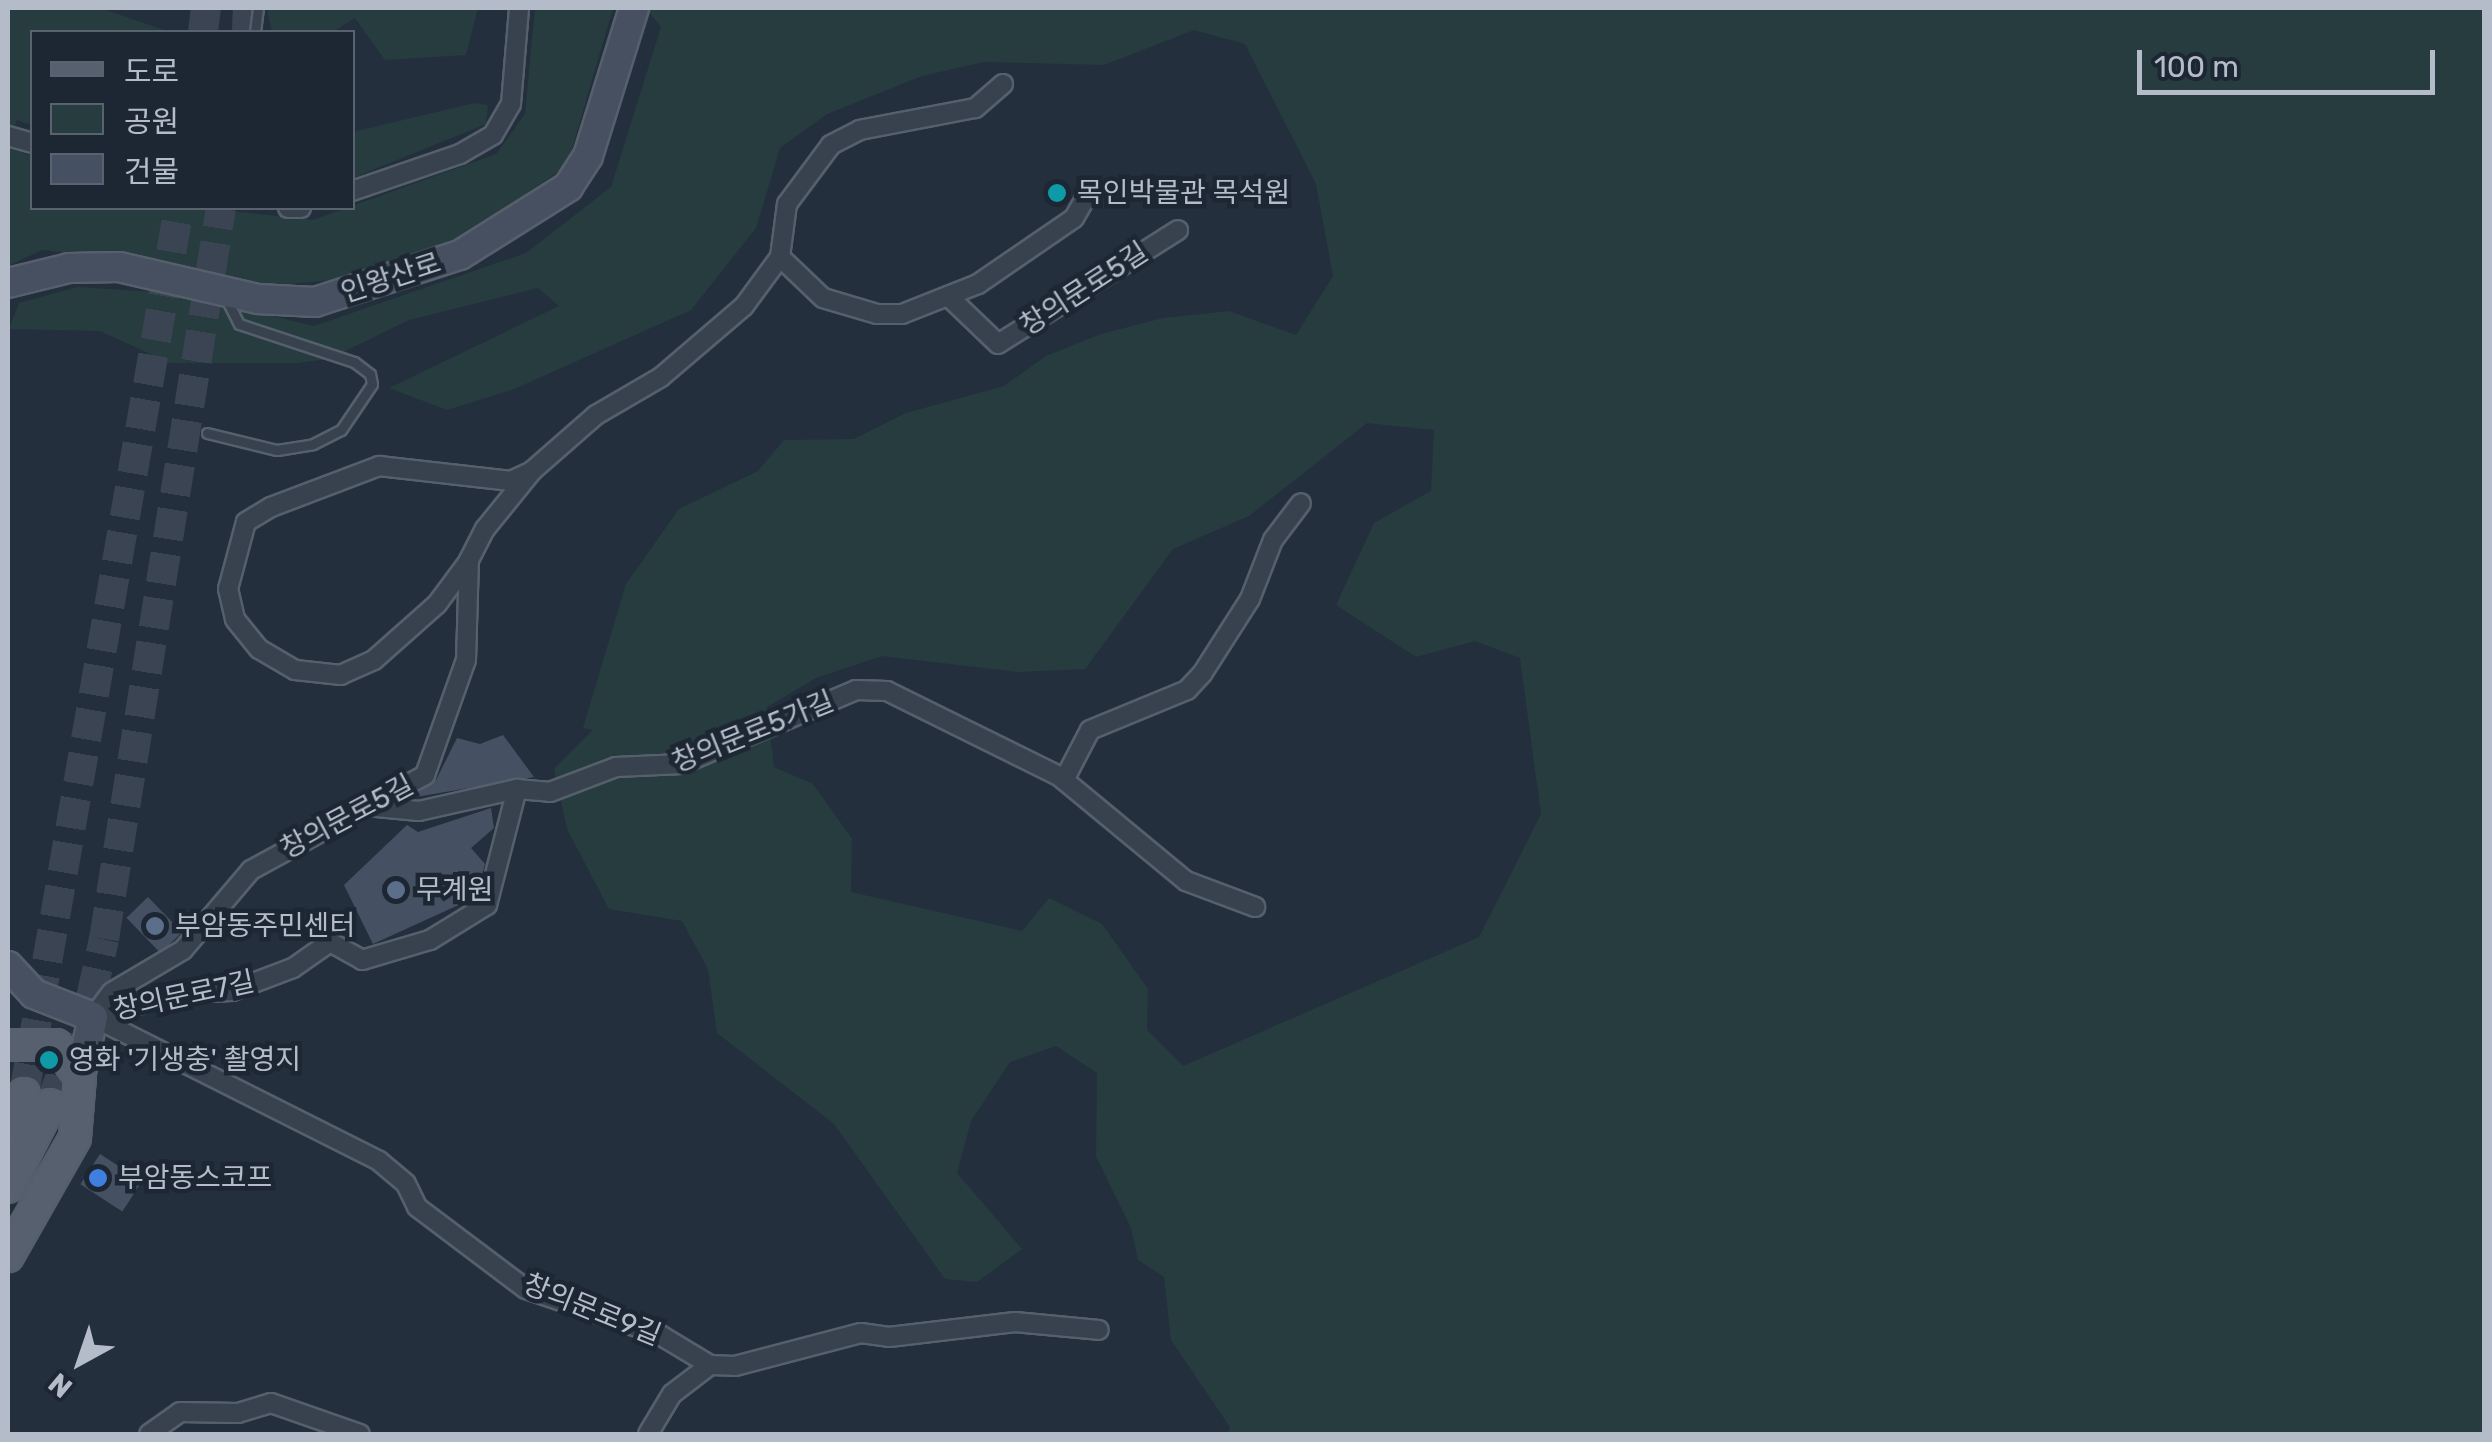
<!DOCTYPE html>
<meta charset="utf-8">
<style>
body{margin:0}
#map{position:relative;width:2492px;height:1442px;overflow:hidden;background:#242f3e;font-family:Rubik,"Noto Sans KR",sans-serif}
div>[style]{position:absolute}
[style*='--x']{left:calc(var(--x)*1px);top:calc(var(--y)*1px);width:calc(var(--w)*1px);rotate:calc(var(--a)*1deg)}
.green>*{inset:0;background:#263c3f}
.building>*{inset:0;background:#455162;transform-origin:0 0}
.primary-tunnel>*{height:30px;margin-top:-15px;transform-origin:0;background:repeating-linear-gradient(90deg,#3a4453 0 30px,transparent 0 45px)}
.roads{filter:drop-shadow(2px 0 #565f6c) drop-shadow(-2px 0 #565f6c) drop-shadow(0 2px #565f6c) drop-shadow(0 -2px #565f6c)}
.lane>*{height:9px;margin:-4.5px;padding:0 4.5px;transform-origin:4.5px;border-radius:4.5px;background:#38414e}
.street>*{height:18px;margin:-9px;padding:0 9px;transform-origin:9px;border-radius:9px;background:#38414e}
.secondary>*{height:28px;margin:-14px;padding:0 14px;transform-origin:14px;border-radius:14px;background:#465061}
.primary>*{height:30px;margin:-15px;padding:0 15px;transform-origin:15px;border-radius:15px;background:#56606e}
.dots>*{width:28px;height:28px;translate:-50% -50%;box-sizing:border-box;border:5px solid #1d2633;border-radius:50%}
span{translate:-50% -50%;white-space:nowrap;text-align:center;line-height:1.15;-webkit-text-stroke:9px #1d2633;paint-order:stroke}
.poi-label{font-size:28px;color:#b4bcc9}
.left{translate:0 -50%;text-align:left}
.street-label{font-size:28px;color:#b4bcc9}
.frame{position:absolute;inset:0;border:10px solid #b4bcc9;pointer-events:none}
.legend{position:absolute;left:30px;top:30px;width:325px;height:180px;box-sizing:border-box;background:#1d2633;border:2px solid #59626f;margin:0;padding:12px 18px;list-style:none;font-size:30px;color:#b4bcc9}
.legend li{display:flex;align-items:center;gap:20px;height:50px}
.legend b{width:50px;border:2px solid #59626f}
.north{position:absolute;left:30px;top:1312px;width:100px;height:100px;-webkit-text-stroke:8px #1d2633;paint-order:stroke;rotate:220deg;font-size:28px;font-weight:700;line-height:40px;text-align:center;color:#b4bcc9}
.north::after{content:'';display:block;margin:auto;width:35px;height:45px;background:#b4bcc9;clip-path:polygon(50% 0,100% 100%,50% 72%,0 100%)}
.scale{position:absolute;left:2137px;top:50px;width:298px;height:45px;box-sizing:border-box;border:5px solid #b4bcc9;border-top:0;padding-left:12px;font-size:30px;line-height:35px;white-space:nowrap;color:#b4bcc9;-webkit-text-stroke:8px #1d2633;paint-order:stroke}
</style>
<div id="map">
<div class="green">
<div style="clip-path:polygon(8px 8px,100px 8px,170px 32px,32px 32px,32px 125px,17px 120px,8px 141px)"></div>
<div style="clip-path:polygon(267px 8px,478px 8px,466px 55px,385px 60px,355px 18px,333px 32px,272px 32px)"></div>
<div style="clip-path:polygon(535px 8px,613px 8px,567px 166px,453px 243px,354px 278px,267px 286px,152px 261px,42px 250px,8px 266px,8px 148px,32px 156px,32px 208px,204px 208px,313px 220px,496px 154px,525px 114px)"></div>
<div style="clip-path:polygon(evenodd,646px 8px,2484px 8px,2484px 1434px,1227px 1434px,1230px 1427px,1171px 1340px,1164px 1277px,1138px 1260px,1131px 1228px,1096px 1156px,1097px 1073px,1056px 1046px,1010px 1062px,971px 1121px,957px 1173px,1022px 1249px,977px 1282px,945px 1279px,834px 1124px,717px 1033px,708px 969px,682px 921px,609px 909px,567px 829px,554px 769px,593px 730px,583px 728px,626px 584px,679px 509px,758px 471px,784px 440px,854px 439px,906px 413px,1004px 386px,1046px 356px,1101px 334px,1163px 318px,1229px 311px,1296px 335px,1333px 276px,1316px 184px,1245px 44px,1194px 30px,1104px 65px,984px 62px,922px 76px,827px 114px,780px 148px,756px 228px,691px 310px,512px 390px,447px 410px,389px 388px,559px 306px,538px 288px,409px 320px,329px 359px,297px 363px,170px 363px,100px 331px,9px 329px,19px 303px,77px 287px,174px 293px,314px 326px,526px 253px,611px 187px,661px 27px,646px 8px,1367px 423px,1434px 430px,1431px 491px,1374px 523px,1336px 605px,1416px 657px,1475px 641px,1520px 658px,1541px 814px,1479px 937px,1183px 1066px,1147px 1030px,1148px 989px,1102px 924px,1049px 898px,1022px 931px,851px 892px,852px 839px,813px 784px,774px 767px,767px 707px,816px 678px,882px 656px,1018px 672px,1085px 669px,1173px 549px,1249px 516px,1367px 423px)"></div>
<div style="clip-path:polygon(474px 103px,488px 105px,486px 124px,353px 178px,353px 132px)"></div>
</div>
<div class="building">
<div style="clip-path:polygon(503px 735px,534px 777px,410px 798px,436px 780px,457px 738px,480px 744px)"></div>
<div style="clip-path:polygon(491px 808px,494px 828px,471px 848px,485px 864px,476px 897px,373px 944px,344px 885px,407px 825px,418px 832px)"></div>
<div style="left:148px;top:897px;width:49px;height:30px;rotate:46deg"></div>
<div style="left:100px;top:1154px;width:50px;height:36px;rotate:33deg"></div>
</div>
<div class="primary-tunnel">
<div style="--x:203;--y:32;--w:24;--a:-83"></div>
<div style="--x:247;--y:32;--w:24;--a:-88"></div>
<div style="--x:24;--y:1094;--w:899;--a:-80.08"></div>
<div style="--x:50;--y:1105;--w:115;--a:-69"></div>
<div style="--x:91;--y:998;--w:60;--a:-77.6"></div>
<div style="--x:104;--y:939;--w:740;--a:-80.91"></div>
</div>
<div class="roads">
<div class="lane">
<div style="--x:255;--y:32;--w:24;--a:-83"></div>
<div style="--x:207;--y:433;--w:72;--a:13.7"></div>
<div style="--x:277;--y:450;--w:36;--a:-9"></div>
<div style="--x:313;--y:444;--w:31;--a:-27"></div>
<div style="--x:341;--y:430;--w:55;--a:-56"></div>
<div style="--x:372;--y:384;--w:10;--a:-101"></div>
<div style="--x:370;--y:374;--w:20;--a:-143"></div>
<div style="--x:354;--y:362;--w:121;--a:-161.7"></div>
<div style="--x:239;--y:324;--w:30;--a:-117"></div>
</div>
<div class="street">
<div style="--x:1003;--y:84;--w:37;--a:139"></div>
<div style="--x:975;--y:108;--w:117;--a:169.2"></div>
<div style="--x:860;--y:130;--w:33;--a:153"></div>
<div style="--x:831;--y:145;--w:74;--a:126.7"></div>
<div style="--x:787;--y:204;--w:53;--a:97.5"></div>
<div style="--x:780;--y:257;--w:59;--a:43.6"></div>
<div style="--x:823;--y:298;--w:56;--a:16.5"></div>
<div style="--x:877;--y:314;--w:25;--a:0"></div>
<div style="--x:902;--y:314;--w:82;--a:-21.5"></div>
<div style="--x:978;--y:284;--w:116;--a:-34.5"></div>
<div style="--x:1074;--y:218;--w:32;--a:-60"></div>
<div style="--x:8;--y:136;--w:25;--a:16"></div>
<div style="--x:352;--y:191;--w:114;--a:-18.9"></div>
<div style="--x:460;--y:154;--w:38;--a:-30"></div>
<div style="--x:493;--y:135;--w:36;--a:-60"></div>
<div style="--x:511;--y:104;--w:96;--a:-85.2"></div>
<div style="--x:288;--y:208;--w:13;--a:0"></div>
<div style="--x:948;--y:296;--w:69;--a:43.8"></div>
<div style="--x:998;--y:344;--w:213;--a:-32.3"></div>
<div style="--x:469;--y:561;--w:54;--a:126.7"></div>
<div style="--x:437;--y:604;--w:84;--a:138.4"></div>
<div style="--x:374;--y:660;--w:36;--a:156"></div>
<div style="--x:341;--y:675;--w:46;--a:-173.8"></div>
<div style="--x:295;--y:670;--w:42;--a:-149.7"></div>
<div style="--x:259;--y:649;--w:38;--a:-129"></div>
<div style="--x:235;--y:619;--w:31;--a:-103"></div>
<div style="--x:228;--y:589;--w:69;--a:-75"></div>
<div style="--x:246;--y:522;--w:29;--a:-31"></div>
<div style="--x:271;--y:507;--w:116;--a:-20.8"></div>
<div style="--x:379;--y:466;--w:133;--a:6.5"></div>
<div style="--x:511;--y:481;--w:21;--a:-25"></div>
<div style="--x:1064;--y:780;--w:56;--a:-62.5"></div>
<div style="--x:1090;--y:730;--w:105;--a:-22.4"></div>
<div style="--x:1187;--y:690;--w:22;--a:-47"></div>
<div style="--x:1202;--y:674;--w:89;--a:-57.4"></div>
<div style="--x:1250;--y:599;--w:63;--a:-68.7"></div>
<div style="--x:1273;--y:540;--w:46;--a:-52.9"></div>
<div style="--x:366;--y:806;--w:53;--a:5.4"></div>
<div style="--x:419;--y:811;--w:100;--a:-12.7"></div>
<div style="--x:517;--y:789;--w:33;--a:5"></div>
<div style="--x:550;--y:792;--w:71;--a:-20.7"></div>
<div style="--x:616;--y:767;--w:66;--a:-2.6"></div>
<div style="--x:682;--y:764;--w:189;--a:-23"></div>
<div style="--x:856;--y:690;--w:31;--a:2"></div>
<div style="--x:887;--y:691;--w:192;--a:26.3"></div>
<div style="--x:1059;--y:776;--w:165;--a:39.6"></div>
<div style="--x:1186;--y:881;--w:74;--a:20.6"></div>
<div style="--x:93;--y:1017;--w:320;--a:26.7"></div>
<div style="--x:379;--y:1161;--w:35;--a:40"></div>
<div style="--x:406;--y:1184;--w:25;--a:64"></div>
<div style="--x:417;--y:1207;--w:136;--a:37"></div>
<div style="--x:526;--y:1289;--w:142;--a:18.9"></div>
<div style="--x:660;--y:1335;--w:58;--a:31"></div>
<div style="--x:710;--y:1365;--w:25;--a:2"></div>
<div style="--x:735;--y:1366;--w:130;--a:-14.7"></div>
<div style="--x:861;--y:1333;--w:28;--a:8"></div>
<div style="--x:889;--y:1337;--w:127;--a:-6.8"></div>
<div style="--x:1015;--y:1322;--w:84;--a:5.4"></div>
<div style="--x:93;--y:1017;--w:31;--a:-53"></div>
<div style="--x:112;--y:992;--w:82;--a:-30.6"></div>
<div style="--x:183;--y:950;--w:105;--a:-49.6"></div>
<div style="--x:251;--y:870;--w:198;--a:-28.6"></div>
<div style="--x:425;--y:775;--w:122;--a:-70.4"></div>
<div style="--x:466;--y:660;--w:100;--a:-88.3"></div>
<div style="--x:469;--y:560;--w:35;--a:-63"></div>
<div style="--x:485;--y:529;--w:75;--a:-51"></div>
<div style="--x:532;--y:471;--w:85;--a:-41.2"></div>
<div style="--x:596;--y:415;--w:75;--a:-30.3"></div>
<div style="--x:661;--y:377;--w:109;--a:-40.5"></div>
<div style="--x:744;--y:306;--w:61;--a:-53.7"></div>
<div style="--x:94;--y:1017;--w:89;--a:-15.6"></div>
<div style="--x:180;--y:993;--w:52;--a:-2.2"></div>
<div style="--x:232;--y:991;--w:65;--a:-20.7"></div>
<div style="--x:293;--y:968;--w:45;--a:-35.1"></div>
<div style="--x:330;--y:942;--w:37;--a:29"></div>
<div style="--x:362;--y:960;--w:71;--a:-16.4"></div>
<div style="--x:430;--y:940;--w:67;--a:-31.6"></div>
<div style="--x:487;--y:905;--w:120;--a:-75.5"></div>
<div style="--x:149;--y:1434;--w:38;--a:-35"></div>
<div style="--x:180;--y:1412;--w:58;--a:1"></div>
<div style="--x:238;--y:1413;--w:34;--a:-17"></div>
<div style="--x:271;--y:1403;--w:94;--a:19.2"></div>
<div style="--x:648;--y:1434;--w:47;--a:-59"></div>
<div style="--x:672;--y:1394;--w:48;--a:-37.3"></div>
</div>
<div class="secondary">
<div style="--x:8;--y:283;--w:63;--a:-13.8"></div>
<div style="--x:69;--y:268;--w:50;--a:-1.1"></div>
<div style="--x:119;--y:267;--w:143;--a:13"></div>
<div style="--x:258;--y:299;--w:57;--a:3"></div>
<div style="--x:315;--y:302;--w:152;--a:-18"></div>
<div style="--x:460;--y:255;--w:128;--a:-32.2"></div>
<div style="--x:568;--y:187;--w:37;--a:-57"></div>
<div style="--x:588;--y:156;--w:155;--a:-72.7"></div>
<div style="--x:8;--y:966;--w:38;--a:47"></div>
<div style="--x:34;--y:994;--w:63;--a:21.3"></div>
<div style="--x:93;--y:1017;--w:61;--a:102.2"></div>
</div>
<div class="primary">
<div style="--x:8;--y:1045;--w:48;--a:0"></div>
<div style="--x:56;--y:1045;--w:40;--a:53"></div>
<div style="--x:80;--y:1077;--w:61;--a:94.7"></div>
<div style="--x:75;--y:1138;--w:136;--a:119.6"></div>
<div style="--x:8;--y:1135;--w:44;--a:-68.7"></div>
<div style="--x:8;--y:1187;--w:92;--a:-62.9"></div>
</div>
</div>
<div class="dots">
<div style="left:1057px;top:193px;background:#0f9aa8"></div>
<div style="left:396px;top:890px;background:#5c6f8a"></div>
<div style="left:155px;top:926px;background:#5c6f8a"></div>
<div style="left:49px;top:1060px;background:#0f9aa8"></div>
<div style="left:98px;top:1178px;background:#3f7fe0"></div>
</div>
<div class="poi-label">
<span class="left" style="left:1077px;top:193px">목인박물관 목석원</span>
<span class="left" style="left:416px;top:890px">무계원</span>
<span class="left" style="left:175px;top:926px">부암동주민센터</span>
<span class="left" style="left:69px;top:1060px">영화 '기생충' 촬영지</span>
<span class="left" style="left:118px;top:1178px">부암동스코프</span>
</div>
<div class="street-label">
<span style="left:391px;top:278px;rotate:-18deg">인왕산로</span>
<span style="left:1084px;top:289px;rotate:-33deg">창의문로5길</span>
<span style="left:753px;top:732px;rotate:-22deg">창의문로5가길</span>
<span style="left:347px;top:817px;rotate:-28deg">창의문로5길</span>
<span style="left:184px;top:996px;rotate:-12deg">창의문로7길</span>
<span style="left:592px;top:1310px;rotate:22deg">창의문로9길</span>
</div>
<div class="frame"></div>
<ul class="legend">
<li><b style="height:12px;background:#56606e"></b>도로</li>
<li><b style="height:28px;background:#263c3f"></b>공원</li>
<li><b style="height:28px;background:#455162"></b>건물</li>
</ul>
<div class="north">N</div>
<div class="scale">100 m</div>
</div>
